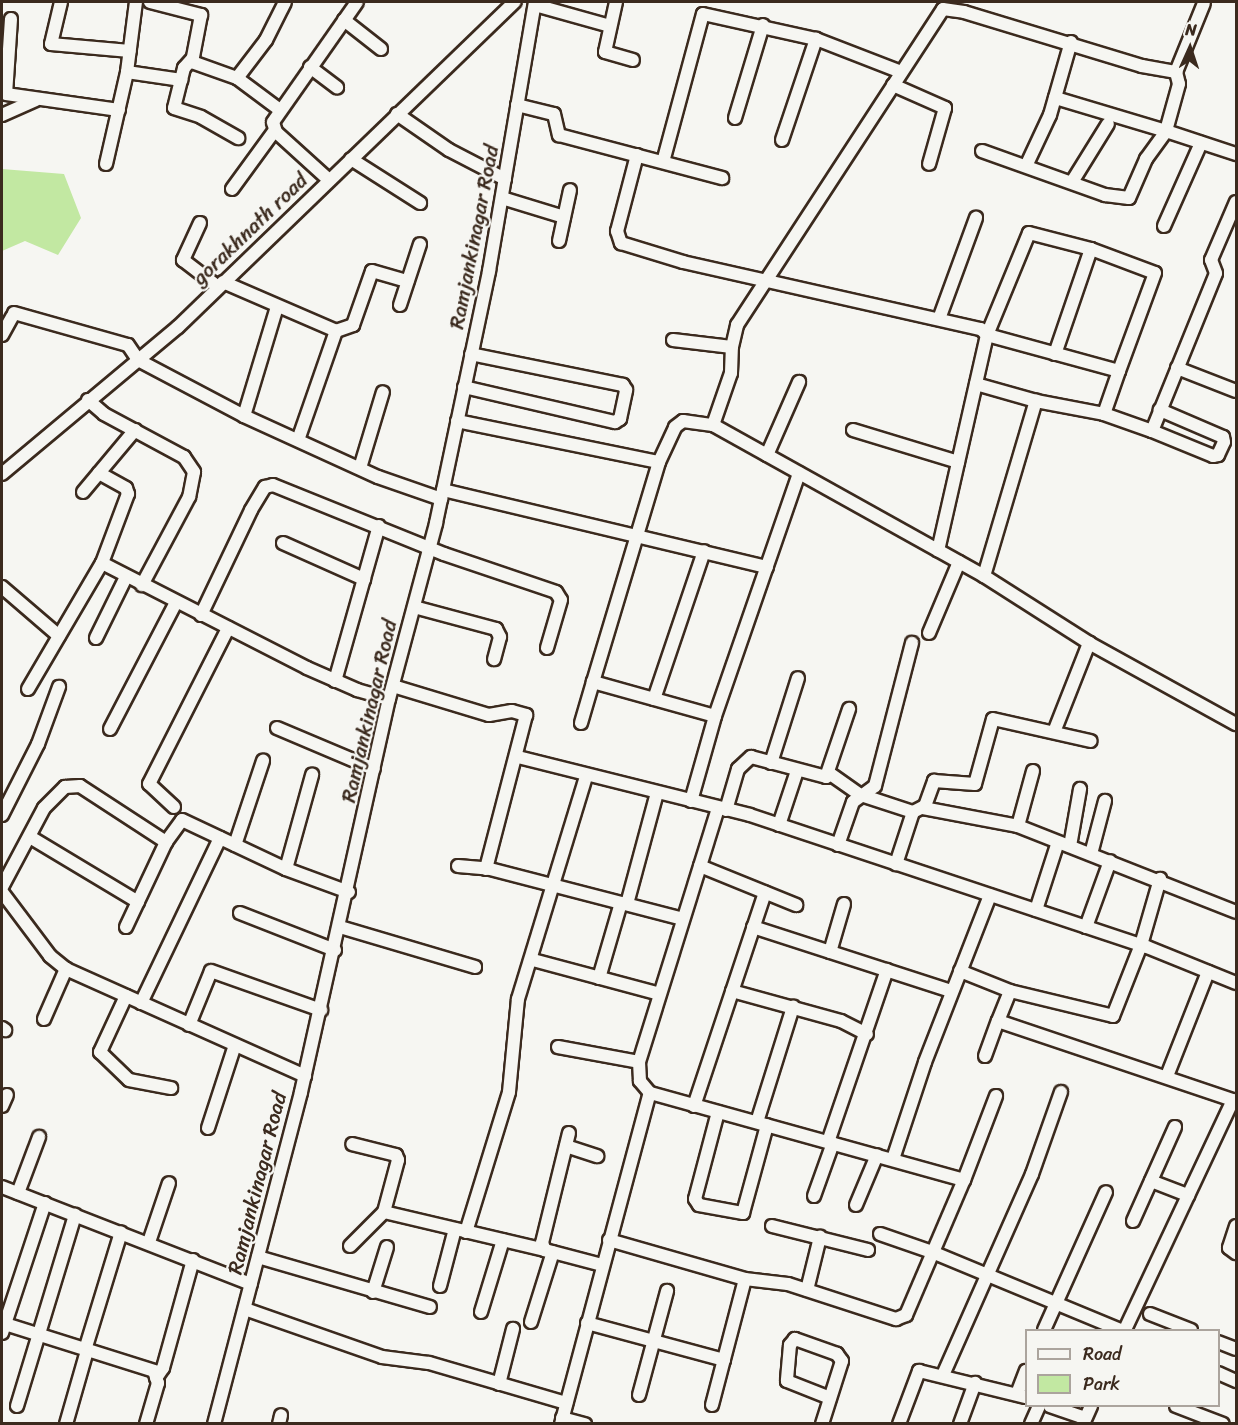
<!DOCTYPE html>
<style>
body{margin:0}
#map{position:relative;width:1238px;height:1425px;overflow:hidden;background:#f6f6f2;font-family:Sriracha,sans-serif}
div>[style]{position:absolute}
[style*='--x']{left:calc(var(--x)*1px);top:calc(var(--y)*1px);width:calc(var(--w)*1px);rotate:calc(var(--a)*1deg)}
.green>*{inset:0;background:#c2e8a2}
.roads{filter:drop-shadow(2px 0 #3b2a1e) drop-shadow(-2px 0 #3b2a1e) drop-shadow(0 2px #3b2a1e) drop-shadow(0 -2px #3b2a1e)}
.minor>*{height:12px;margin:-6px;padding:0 6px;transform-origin:6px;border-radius:6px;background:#f6f6f2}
span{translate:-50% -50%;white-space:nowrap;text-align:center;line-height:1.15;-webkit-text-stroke:4.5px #f6f6f2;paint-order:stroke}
.street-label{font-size:21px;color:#3b2a1e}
.frame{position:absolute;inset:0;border:3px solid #3b2a1e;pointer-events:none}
.legend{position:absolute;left:1025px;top:1329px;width:195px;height:78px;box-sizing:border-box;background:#f6f6f2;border:2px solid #aba49d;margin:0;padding:8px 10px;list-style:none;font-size:18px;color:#3b2a1e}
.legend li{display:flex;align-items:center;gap:12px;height:30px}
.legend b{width:30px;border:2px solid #aba49d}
.north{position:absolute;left:1160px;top:18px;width:60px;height:60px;-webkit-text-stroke:4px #f6f6f2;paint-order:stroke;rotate:3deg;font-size:16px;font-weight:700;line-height:24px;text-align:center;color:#3b2a1e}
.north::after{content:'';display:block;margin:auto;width:21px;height:27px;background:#3b2a1e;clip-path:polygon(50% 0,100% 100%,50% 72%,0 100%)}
</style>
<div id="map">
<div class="green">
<div style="clip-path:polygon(2px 169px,64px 174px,81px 218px,58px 255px,25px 241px,2px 251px)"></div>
</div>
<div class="roads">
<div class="minor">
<div style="--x:61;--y:2;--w:43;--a:103.4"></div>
<div style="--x:51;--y:44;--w:79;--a:5.1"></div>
<div style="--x:150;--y:2;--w:53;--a:14.3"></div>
<div style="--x:201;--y:15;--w:48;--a:100.8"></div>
<div style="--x:192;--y:62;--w:48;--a:19.6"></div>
<div style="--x:237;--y:78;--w:54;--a:36.7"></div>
<div style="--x:616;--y:2;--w:51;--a:102.4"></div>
<div style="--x:605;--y:52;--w:29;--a:16"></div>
<div style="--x:535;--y:5;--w:78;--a:15.6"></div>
<div style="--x:11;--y:19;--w:75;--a:93.8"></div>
<div style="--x:6;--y:94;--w:114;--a:8.1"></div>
<div style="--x:344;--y:20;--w:47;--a:38.1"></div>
<div style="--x:192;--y:59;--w:12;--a:132"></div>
<div style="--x:184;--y:68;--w:41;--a:104"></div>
<div style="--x:174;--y:108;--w:28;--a:18"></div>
<div style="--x:201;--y:117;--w:43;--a:29.6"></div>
<div style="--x:310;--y:67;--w:34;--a:37"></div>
<div style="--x:127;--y:72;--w:55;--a:8.4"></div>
<div style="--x:1176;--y:72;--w:12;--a:76"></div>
<div style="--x:1179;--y:84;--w:49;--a:105.5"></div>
<div style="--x:1166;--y:131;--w:74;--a:18.2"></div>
<div style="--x:237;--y:78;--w:48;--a:-52.7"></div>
<div style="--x:266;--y:40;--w:42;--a:-63.4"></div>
<div style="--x:893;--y:85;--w:57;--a:23.9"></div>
<div style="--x:945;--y:108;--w:58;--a:105.9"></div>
<div style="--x:517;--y:105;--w:38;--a:14"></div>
<div style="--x:554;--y:114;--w:22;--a:77"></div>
<div style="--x:559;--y:135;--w:169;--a:14.8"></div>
<div style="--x:397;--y:114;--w:63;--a:34.7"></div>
<div style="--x:449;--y:150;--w:63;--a:27.4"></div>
<div style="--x:2;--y:115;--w:37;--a:-24"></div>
<div style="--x:735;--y:118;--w:97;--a:-73.2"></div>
<div style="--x:782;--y:140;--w:107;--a:-71.4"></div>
<div style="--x:982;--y:151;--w:131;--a:19.7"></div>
<div style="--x:1105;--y:195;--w:24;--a:7"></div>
<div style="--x:1129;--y:198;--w:43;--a:-66.4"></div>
<div style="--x:1146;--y:159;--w:34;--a:-54"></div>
<div style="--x:1166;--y:131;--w:116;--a:-163.4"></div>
<div style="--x:637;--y:155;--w:79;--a:104.7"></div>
<div style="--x:617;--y:231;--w:13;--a:72"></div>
<div style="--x:621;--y:243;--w:65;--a:17"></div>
<div style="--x:683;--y:262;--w:305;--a:12.7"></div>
<div style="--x:981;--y:329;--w:8;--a:45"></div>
<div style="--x:987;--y:335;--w:221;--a:102.8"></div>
<div style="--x:351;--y:159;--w:82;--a:32.5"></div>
<div style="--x:663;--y:162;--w:153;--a:-74.9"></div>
<div style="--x:703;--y:14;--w:116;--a:12.5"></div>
<div style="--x:816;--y:39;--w:91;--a:21.2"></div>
<div style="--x:106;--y:164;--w:94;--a:-77.1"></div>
<div style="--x:127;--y:72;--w:71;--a:-82.7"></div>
<div style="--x:1027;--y:164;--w:54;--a:-64.9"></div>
<div style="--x:1050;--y:115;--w:76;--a:-74"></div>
<div style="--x:329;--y:180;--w:72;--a:-137.8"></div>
<div style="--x:276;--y:132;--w:10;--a:-107"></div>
<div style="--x:273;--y:122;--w:146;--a:-55"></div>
<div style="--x:1072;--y:182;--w:68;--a:-58.2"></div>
<div style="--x:232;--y:189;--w:73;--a:-53.9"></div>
<div style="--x:502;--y:198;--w:65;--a:17"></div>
<div style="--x:200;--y:223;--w:41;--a:114.7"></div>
<div style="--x:183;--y:260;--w:44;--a:37.6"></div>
<div style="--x:1164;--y:226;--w:91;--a:-66"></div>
<div style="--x:1029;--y:233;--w:64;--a:14.5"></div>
<div style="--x:1091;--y:249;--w:68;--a:20.6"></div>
<div style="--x:1155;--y:273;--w:104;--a:110.2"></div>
<div style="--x:1119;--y:371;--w:137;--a:-164.7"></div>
<div style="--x:987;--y:335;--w:110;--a:-67.6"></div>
<div style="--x:559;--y:241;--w:52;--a:-77.8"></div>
<div style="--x:223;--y:282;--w:123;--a:23.4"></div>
<div style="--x:336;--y:331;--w:115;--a:109.2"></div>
<div style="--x:400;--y:305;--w:64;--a:-71.8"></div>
<div style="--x:14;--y:313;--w:118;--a:15.7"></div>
<div style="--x:128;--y:345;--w:18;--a:56"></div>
<div style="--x:138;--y:360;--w:120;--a:27.8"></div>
<div style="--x:244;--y:416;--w:147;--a:24.5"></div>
<div style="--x:378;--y:477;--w:67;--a:19.2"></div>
<div style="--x:939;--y:319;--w:108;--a:-69.9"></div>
<div style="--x:336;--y:331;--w:18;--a:-19"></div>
<div style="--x:353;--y:325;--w:57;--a:-70.6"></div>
<div style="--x:372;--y:271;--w:37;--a:16"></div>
<div style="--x:2;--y:335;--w:21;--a:-61"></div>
<div style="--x:673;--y:340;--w:59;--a:6.8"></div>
<div style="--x:732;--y:347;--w:23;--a:-77"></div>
<div style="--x:737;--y:325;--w:377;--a:-56.9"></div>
<div style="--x:943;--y:9;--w:21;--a:8"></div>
<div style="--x:964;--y:12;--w:186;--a:16.9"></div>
<div style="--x:1142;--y:66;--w:35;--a:10"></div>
<div style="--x:1176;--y:72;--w:74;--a:-67.9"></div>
<div style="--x:1055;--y:354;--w:111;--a:-71.1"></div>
<div style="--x:1177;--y:368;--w:63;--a:21.3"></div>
<div style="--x:976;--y:384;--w:62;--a:15.8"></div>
<div style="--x:464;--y:387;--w:155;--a:13.1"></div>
<div style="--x:615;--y:422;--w:6;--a:-31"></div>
<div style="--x:620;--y:419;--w:30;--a:-78"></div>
<div style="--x:626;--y:390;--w:6;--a:-121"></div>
<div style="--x:623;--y:385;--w:155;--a:-168.5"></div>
<div style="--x:88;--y:400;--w:21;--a:41"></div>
<div style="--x:104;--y:414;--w:91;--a:28.3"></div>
<div style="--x:184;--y:457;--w:18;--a:56"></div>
<div style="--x:194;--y:472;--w:25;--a:101"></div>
<div style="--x:189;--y:497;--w:100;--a:118.1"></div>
<div style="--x:1104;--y:414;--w:46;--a:-70.8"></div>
<div style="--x:244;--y:416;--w:114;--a:-73.2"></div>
<div style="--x:457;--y:421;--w:206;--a:11.5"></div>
<div style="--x:713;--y:425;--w:55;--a:-70.9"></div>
<div style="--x:731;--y:373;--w:26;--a:-88"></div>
<div style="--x:853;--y:430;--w:110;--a:16.9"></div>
<div style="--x:1152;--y:431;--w:66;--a:22.3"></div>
<div style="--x:1213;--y:456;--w:5;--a:-11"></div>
<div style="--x:1218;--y:455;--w:14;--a:-65"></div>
<div style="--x:1224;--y:442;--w:5;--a:-101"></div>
<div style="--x:1223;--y:437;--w:69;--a:-156.8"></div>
<div style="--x:767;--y:455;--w:80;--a:-66.3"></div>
<div style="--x:360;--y:468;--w:79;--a:-73.2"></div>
<div style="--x:2;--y:474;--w:229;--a:-39.9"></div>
<div style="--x:178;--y:327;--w:468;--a:-44"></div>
<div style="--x:443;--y:490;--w:333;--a:13.4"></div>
<div style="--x:83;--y:492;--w:81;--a:-50"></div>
<div style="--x:283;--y:543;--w:89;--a:24"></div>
<div style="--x:102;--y:563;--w:230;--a:27.1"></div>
<div style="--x:307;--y:668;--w:55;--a:23.7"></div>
<div style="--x:357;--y:690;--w:33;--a:16"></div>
<div style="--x:984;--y:576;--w:183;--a:-73.5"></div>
<div style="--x:1036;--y:401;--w:69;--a:10.8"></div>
<div style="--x:1104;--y:414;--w:51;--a:19.5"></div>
<div style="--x:1152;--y:431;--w:170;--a:-67.9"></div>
<div style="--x:1216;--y:273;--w:14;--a:-111"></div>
<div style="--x:1211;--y:260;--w:63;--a:-66.7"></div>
<div style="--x:2;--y:587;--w:75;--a:40.7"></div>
<div style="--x:414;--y:607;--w:85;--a:15"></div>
<div style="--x:496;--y:629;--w:9;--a:63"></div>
<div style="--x:500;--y:637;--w:23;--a:105"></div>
<div style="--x:201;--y:615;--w:116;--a:-64.5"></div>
<div style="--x:251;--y:510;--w:27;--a:-59"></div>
<div style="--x:265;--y:487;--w:8;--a:-14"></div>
<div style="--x:273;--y:485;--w:184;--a:22"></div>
<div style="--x:444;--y:554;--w:118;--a:18.7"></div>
<div style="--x:556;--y:592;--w:9;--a:58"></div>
<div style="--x:561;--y:600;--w:50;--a:106.3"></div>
<div style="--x:929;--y:633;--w:77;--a:-67.1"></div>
<div style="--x:96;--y:638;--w:68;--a:-63.8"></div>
<div style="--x:335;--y:681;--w:161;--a:-74.2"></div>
<div style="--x:393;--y:686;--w:100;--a:16.8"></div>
<div style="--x:489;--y:715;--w:23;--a:-10"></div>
<div style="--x:512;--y:711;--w:15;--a:16"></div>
<div style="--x:526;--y:715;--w:159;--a:104.6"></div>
<div style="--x:28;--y:689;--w:146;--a:-59.6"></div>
<div style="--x:102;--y:563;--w:74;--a:-69.4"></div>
<div style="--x:128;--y:494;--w:6;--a:-108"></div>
<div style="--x:126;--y:488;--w:31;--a:-151"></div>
<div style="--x:654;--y:699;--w:156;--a:-71.3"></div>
<div style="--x:715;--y:716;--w:127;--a:-164.4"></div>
<div style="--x:593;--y:682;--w:230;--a:-73.3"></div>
<div style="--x:659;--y:462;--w:38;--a:-65"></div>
<div style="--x:675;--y:427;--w:10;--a:-37"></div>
<div style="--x:683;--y:421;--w:30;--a:8"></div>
<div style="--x:713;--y:425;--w:310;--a:29.1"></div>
<div style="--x:984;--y:576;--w:125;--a:32.5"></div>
<div style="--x:1089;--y:643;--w:168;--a:28.9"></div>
<div style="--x:581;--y:723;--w:43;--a:-73.7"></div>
<div style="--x:277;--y:728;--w:105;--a:22.9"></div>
<div style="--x:110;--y:729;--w:143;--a:-62.5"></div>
<div style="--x:1054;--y:732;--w:96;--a:-68.5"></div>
<div style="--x:518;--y:757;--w:239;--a:14"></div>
<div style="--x:750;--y:815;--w:418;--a:18.4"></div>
<div style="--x:1147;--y:947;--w:96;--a:22"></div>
<div style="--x:771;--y:763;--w:89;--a:-72.4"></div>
<div style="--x:829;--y:773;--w:35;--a:35"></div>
<div style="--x:861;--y:795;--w:55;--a:18.1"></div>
<div style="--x:913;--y:812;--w:55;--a:108.1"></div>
<div style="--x:691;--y:801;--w:88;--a:-74.2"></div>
<div style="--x:715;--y:716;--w:257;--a:-70.9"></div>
<div style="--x:174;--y:807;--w:34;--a:-137"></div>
<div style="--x:149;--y:784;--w:175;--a:-63.1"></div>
<div style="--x:923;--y:808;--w:97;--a:10.7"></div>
<div style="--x:1018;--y:826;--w:234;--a:21.5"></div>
<div style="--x:726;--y:810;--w:43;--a:-73.7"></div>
<div style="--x:738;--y:769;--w:18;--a:-43"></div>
<div style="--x:751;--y:757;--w:78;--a:14.9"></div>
<div style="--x:826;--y:777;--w:72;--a:-71.3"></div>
<div style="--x:913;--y:812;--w:13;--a:-27"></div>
<div style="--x:925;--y:806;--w:27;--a:-70"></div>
<div style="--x:934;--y:781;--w:41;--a:4.2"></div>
<div style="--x:975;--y:784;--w:67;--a:-74.5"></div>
<div style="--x:993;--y:719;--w:100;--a:12.7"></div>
<div style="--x:2;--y:815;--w:80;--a:-63.1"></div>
<div style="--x:38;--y:744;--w:61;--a:-69.8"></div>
<div style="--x:779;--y:825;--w:57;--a:-71.6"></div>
<div style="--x:1018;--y:826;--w:57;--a:-74.7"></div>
<div style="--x:30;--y:837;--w:126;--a:31"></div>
<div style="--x:235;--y:845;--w:89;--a:-71.6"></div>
<div style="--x:838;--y:845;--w:46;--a:-70.8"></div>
<div style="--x:853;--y:802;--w:27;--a:-36"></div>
<div style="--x:875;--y:786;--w:148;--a:-75.5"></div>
<div style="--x:1070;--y:846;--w:58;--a:-80"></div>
<div style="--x:1091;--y:854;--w:55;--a:-75.2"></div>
<div style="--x:458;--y:866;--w:32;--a:5"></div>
<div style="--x:490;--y:869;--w:199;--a:14.5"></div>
<div style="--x:700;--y:866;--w:104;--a:22.1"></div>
<div style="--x:286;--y:869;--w:98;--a:-74.5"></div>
<div style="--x:2;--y:887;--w:89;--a:-62"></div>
<div style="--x:44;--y:808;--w:30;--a:-45"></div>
<div style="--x:65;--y:787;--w:15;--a:-4"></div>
<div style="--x:80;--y:786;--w:103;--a:33.1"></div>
<div style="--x:2;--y:892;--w:80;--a:53.1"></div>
<div style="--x:50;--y:956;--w:21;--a:39"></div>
<div style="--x:66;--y:969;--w:262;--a:24.1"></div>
<div style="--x:627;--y:904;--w:115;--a:-74.9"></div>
<div style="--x:1036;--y:910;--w:71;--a:-72.1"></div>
<div style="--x:240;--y:913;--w:102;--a:21.3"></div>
<div style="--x:126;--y:927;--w:94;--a:-64.8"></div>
<div style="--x:166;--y:842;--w:27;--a:-54"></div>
<div style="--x:182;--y:820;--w:115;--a:25.2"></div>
<div style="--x:286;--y:869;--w:67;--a:20.1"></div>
<div style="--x:340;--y:927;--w:141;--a:16.5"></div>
<div style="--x:753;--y:927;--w:208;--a:17.9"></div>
<div style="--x:1086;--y:927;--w:70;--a:-70"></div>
<div style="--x:830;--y:952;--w:50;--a:-73.7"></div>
<div style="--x:533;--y:960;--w:131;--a:15"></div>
<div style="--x:960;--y:971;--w:54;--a:21.8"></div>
<div style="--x:599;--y:978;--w:78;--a:-73.7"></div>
<div style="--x:732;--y:991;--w:113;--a:15.4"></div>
<div style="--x:841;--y:1021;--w:29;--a:27"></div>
<div style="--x:126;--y:996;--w:62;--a:114.9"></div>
<div style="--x:100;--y:1052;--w:40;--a:44"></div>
<div style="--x:129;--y:1080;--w:43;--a:10.8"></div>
<div style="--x:141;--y:1003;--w:183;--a:-64.4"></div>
<div style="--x:44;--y:1019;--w:55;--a:-66.3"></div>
<div style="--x:998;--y:1021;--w:32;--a:-68"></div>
<div style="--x:1010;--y:991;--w:106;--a:13.6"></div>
<div style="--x:1113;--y:1016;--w:76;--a:-68.5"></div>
<div style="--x:1141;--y:945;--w:69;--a:-73.9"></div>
<div style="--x:189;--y:1025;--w:58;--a:-67.8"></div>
<div style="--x:211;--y:971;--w:117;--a:19.5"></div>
<div style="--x:2;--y:1028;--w:4;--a:34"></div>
<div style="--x:558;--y:1047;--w:82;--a:10.5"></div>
<div style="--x:985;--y:1056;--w:37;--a:-70"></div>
<div style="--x:998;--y:1021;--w:248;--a:18.6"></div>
<div style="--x:1233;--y:1100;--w:254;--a:115.2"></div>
<div style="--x:1167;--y:1076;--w:112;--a:-68.5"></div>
<div style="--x:2;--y:1106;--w:12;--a:-66"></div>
<div style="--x:694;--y:1106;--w:225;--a:-71.6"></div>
<div style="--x:718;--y:1112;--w:90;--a:104.8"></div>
<div style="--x:695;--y:1199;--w:7;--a:56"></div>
<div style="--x:699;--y:1205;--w:45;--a:10.3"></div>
<div style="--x:743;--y:1213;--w:91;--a:-74.7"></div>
<div style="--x:757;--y:1122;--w:121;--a:-72.6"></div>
<div style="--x:208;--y:1128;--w:87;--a:-72"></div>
<div style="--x:569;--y:1133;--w:113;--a:103.8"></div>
<div style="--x:542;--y:1243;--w:8;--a:67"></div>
<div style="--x:545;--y:1250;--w:59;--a:14.7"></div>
<div style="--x:828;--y:1142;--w:182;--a:-71.1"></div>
<div style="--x:566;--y:1146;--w:33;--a:18"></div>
<div style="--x:893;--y:1159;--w:102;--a:-71.7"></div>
<div style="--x:925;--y:1062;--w:179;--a:-68.7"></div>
<div style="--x:964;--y:1180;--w:90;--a:-69.1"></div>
<div style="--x:1151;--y:1181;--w:40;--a:21"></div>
<div style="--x:2;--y:1187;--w:267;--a:21.3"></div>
<div style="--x:18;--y:1193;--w:60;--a:-69.4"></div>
<div style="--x:814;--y:1196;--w:56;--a:-70.3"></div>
<div style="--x:856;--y:1205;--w:54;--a:-67.2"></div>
<div style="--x:384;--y:1212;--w:165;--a:13.3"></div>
<div style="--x:1133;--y:1221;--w:103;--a:-65.9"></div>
<div style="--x:772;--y:1226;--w:99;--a:14"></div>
<div style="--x:1236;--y:1226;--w:23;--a:108"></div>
<div style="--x:1229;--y:1248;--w:9;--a:36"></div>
<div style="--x:466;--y:1232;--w:146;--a:-72.9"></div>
<div style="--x:509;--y:1092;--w:93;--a:-84.5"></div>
<div style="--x:518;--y:999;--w:233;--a:-73"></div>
<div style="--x:880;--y:1234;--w:55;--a:19.1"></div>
<div style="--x:932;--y:1252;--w:204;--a:22.5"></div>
<div style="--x:609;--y:1240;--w:141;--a:16"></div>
<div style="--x:745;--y:1279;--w:43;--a:6.6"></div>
<div style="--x:788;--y:1284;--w:114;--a:18"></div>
<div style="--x:896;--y:1319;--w:11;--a:-22"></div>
<div style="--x:906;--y:1315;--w:147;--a:-66.8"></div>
<div style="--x:964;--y:1180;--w:326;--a:-164.5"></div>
<div style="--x:149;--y:1242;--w:62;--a:-71.3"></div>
<div style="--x:350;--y:1246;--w:48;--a:-45"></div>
<div style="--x:384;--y:1212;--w:54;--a:-74.9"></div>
<div style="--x:398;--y:1160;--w:5;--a:-112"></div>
<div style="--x:396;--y:1155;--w:45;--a:-166"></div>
<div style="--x:258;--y:1257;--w:179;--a:16.2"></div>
<div style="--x:440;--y:1286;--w:59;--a:-75.3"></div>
<div style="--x:807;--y:1290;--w:55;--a:-76.2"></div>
<div style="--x:373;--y:1292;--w:47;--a:-72.7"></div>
<div style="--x:245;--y:1309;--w:145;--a:19.3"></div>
<div style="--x:382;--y:1357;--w:47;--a:7.3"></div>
<div style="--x:429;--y:1363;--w:143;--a:16.3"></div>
<div style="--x:481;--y:1312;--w:75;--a:-73"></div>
<div style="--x:1150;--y:1314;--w:44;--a:21.3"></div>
<div style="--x:531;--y:1322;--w:73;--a:-72.6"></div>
<div style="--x:2;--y:1323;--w:159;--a:17.5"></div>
<div style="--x:154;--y:1371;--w:13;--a:72"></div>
<div style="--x:158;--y:1383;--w:43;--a:106.3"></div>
<div style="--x:587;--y:1323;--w:142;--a:15.1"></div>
<div style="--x:1044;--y:1330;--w:151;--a:-65.8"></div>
<div style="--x:2;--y:1333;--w:137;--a:-71.7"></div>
<div style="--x:1218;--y:1342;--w:19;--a:21"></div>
<div style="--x:85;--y:1350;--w:123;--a:-73"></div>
<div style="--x:1218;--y:1373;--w:20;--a:24"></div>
<div style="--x:943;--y:1375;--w:220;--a:-66.1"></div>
<div style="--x:1032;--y:1174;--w:87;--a:-70.5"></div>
<div style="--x:156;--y:1378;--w:12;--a:-55"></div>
<div style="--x:163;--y:1368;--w:112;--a:-74.5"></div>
<div style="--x:499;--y:1384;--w:57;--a:-75.7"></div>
<div style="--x:1017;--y:1394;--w:25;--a:-69"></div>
<div style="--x:639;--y:1395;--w:108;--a:-74.9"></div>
<div style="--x:712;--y:1405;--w:130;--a:-75.3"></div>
<div style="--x:17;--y:1406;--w:200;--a:-73.1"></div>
<div style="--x:1050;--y:1406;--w:37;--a:19"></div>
<div style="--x:1176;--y:1406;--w:50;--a:21"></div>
<div style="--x:562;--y:1418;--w:24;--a:15"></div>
<div style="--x:66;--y:1424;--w:76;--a:-74"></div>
<div style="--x:214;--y:1424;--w:343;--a:-75.3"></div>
<div style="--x:301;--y:1092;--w:403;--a:-77.4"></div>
<div style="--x:389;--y:699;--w:182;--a:-75"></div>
<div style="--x:436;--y:523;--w:258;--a:-78.1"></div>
<div style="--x:489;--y:271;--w:273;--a:-80.3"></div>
<div style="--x:279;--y:1424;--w:9;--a:-77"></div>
<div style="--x:561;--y:1424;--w:343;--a:-75"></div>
<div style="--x:650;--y:1093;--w:16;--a:-130"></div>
<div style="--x:640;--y:1081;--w:19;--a:-93"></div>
<div style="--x:639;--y:1062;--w:266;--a:-72.7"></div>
<div style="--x:822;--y:1424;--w:66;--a:-72.4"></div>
<div style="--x:842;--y:1361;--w:9;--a:-126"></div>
<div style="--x:837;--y:1354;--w:45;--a:-160.3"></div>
<div style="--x:795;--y:1339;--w:8;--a:130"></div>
<div style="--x:790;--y:1345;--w:36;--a:95"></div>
<div style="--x:787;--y:1381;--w:46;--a:21.6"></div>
<div style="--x:899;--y:1424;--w:57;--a:-69.3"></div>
<div style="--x:919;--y:1371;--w:110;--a:13.7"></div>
<div style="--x:960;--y:1424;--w:44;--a:-69.9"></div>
<div style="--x:1031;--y:1424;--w:20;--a:-66"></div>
<div style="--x:1083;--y:1424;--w:20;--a:-66"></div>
</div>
</div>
<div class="street-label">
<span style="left:250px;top:229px;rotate:-44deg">gorakhnath road</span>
<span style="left:474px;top:237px;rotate:-79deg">Ramjankinagar Road</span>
<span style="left:369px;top:711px;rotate:-77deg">Ramjankinagar Road</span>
<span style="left:257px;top:1183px;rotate:-76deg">Ramjankinagar Road</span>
</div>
<div class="frame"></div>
<ul class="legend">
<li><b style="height:8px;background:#f6f6f2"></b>Road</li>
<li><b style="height:16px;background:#c2e8a2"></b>Park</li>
</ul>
<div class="north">N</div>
</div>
